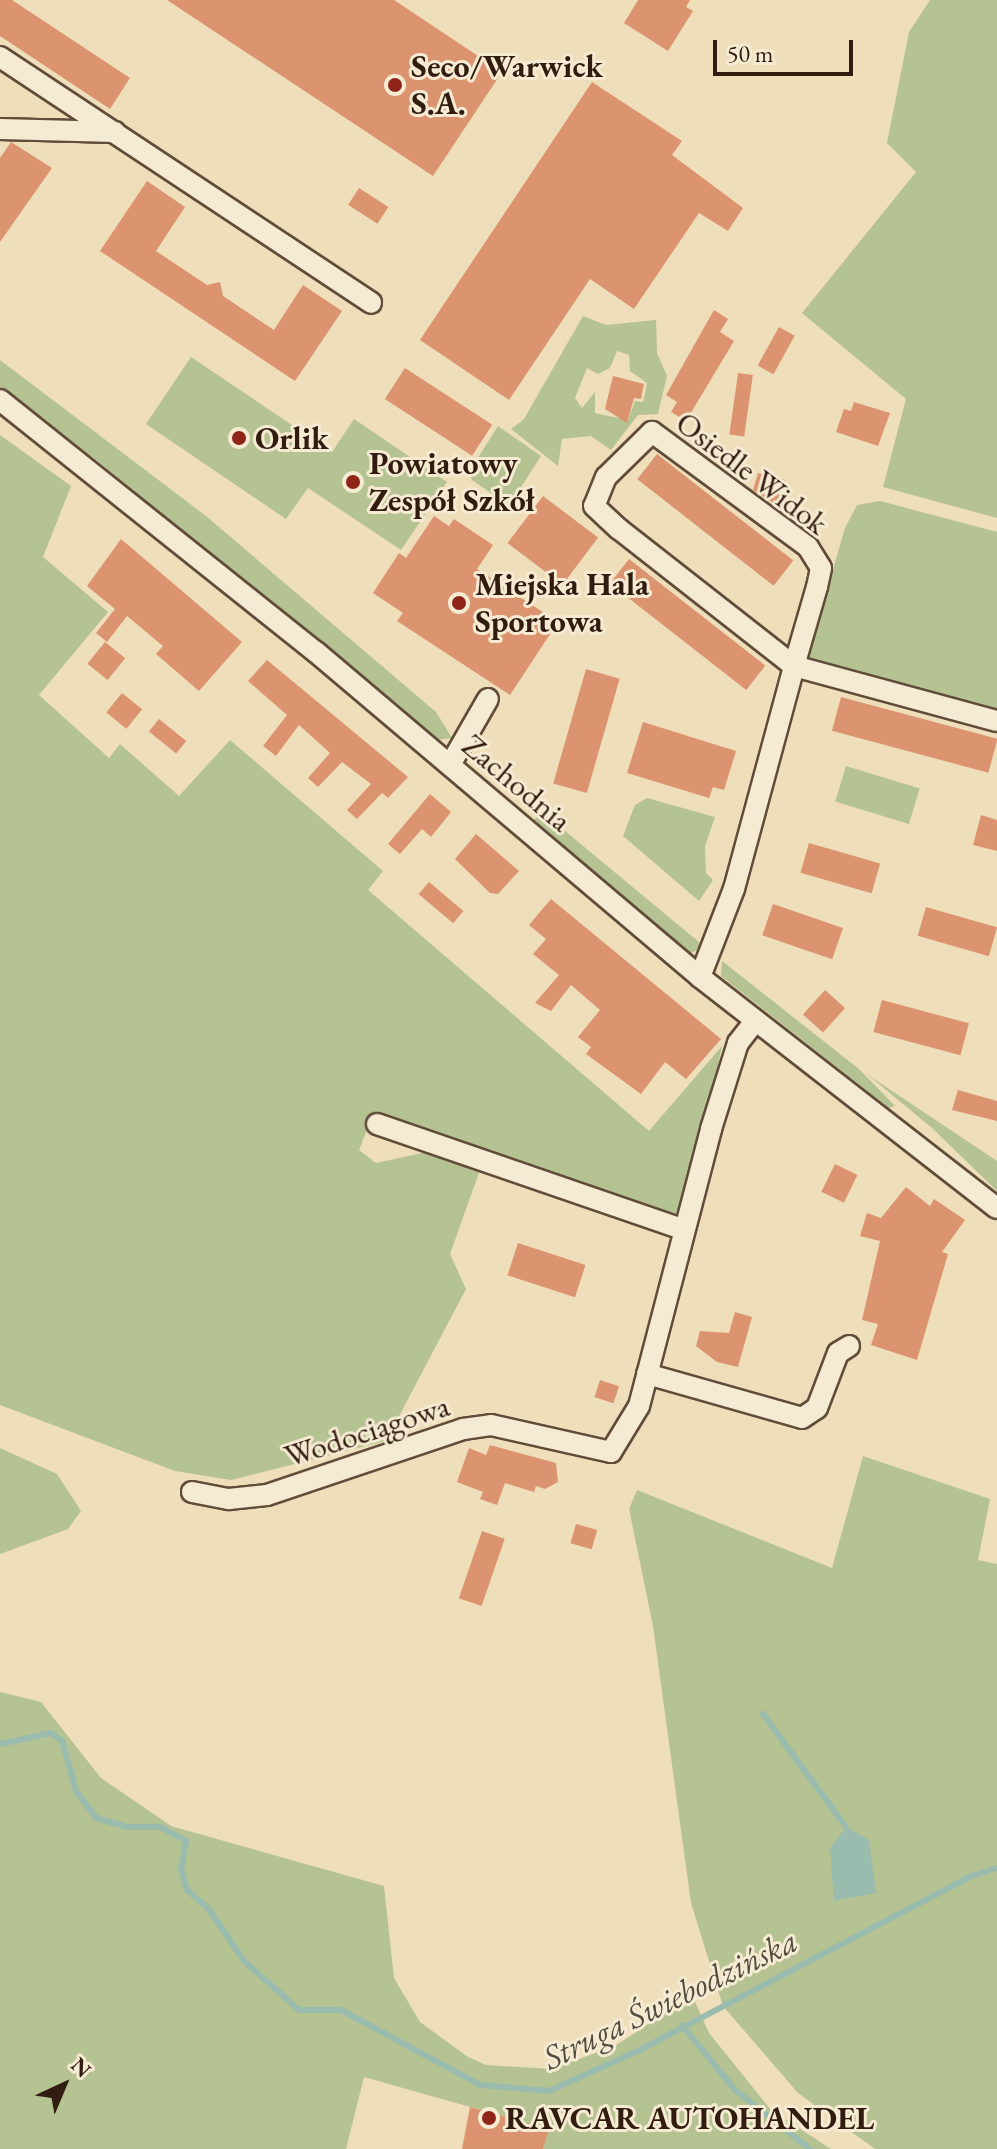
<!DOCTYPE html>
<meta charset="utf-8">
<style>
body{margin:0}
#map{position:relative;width:997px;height:2149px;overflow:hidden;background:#efdeba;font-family:"EB Garamond",serif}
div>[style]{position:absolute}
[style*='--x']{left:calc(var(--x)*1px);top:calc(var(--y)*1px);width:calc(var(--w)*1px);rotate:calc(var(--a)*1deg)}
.green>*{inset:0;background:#b5c292;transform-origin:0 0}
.water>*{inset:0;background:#9abcae}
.stream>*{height:6px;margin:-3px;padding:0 3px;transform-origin:3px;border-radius:3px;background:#9abcae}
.building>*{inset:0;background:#db946f;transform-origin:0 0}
.roads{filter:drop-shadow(2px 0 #614c3a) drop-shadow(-2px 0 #614c3a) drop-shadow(0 2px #614c3a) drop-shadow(0 -2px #614c3a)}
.minor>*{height:20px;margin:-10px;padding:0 10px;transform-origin:10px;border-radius:10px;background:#f5ead2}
.dots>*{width:22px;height:22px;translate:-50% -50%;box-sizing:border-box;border:4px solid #f5ead2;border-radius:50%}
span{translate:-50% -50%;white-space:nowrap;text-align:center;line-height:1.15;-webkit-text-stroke:6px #f5ead2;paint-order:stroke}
.poi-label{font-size:32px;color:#321c10;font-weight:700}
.left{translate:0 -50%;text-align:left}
.street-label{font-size:32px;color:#321c10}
.water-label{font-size:34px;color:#514c3f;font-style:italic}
.north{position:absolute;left:24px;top:2045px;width:80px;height:80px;-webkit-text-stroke:6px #f5ead2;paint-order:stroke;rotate:44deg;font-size:22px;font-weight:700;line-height:32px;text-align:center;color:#321c10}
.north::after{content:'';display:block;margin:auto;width:28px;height:36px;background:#321c10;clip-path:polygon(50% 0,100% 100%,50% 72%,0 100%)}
.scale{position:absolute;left:713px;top:40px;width:140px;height:36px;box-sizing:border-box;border:4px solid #321c10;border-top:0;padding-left:10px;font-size:24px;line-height:28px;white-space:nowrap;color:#321c10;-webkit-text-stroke:6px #f5ead2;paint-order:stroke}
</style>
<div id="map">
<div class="green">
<div style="clip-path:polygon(930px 0,997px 0,997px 518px,883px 487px,906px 399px,802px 313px,916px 172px,887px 143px,909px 32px)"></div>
<div style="clip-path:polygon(evenodd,583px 316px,606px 325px,656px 320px,657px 353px,667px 376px,658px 414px,638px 415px,611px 450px,591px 436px,562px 439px,558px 466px,511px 429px,524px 419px,583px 316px,617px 351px,629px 355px,630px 371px,647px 383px,643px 402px,635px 401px,628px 420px,595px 413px,595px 392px,582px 408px,575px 398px,587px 368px,598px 374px,610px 368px,617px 351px)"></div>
<div style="clip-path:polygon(191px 357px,332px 452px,354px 419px,447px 482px,401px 550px,308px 488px,286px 519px,146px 424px)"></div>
<div style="clip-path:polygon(0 360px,206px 516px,436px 712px,452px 738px,436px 740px,99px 462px,0 389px)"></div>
<div style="clip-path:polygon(498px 426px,541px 456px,509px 506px,472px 480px,469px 472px)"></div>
<div style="clip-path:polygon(0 435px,71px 486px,43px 557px,108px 612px,39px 695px,109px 758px,120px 744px,179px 796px,230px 740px,383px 871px,368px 890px,649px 1131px,722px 1046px,687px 1206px,674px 1218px,368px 1127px,359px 1150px,376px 1163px,427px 1152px,481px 1167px,450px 1254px,466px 1289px,386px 1441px,231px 1480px,175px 1471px,0 1405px)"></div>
<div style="clip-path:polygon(880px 501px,997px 532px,997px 713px,806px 662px,845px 528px,857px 505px)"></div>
<div style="left:846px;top:766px;width:77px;height:37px;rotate:17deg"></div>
<div style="clip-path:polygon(647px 798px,715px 817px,705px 846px,706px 873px,713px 880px,699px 901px,623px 836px,635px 805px)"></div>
<div style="clip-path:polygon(541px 811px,700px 943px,699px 949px,689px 954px,533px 822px)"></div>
<div style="clip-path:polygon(722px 961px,859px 1069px,895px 1106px,889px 1108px,721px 976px)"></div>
<div style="clip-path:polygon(868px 1075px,997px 1161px,997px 1191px,932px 1128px)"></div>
<div style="clip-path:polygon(0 1448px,57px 1474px,81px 1511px,68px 1529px,0 1554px)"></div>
<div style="clip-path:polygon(863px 1456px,990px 1499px,978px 1560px,997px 1564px,997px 2149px,875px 2149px,798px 2093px,723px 2006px,691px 1903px,653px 1626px,629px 1509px,637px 1490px,832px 1568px)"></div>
<div style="clip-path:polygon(0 1692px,41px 1702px,101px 1778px,171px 1826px,384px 1886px,394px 1978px,420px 2022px,468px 2057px,486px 2065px,551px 2069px,615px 2046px,692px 1995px,709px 2033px,771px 2110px,831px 2149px,543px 2149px,548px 2129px,364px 2077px,346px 2149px,0 2149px)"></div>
</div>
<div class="water">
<div style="clip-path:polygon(846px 1827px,869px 1840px,876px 1893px,834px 1901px,830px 1848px)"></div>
</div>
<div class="stream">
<div style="--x:763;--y:1714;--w:140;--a:53.7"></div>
<div style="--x:0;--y:1744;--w:52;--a:-12.2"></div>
<div style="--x:51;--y:1733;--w:14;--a:36"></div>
<div style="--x:62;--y:1741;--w:52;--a:74.4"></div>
<div style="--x:76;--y:1791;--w:34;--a:53"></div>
<div style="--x:96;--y:1818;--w:33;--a:16"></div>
<div style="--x:128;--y:1827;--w:32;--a:0"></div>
<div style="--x:160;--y:1827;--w:30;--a:28"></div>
<div style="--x:186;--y:1841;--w:28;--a:100"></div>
<div style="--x:181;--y:1869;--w:22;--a:74"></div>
<div style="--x:187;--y:1890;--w:28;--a:41"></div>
<div style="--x:208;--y:1908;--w:64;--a:55.8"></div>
<div style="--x:244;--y:1961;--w:74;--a:41.7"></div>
<div style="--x:299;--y:2010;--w:42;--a:0"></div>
<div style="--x:341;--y:2010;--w:158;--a:28.3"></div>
<div style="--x:480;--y:2085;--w:69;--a:5"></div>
<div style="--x:549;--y:2091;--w:98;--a:-24.2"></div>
<div style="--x:638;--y:2051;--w:377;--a:-27.7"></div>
<div style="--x:972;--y:1876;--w:26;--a:-18"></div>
<div style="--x:682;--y:2025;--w:84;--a:50.8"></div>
<div style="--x:735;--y:2090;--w:95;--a:38.2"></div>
</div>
<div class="building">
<div style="clip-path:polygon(0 0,12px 0,130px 78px,110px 109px,0 36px)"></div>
<div style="clip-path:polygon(167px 0,394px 0,502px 72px,433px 176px)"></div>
<div style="clip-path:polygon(638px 0,690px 0,686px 7px,693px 11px,668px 51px,624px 23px)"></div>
<div style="clip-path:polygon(592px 82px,682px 141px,672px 155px,743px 208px,728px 231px,699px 213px,634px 309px,590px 279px,509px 400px,420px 340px)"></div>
<div style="clip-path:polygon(11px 142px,52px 168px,0 242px,0 158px)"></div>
<div style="clip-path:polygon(147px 181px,185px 207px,156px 251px,207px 285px,220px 282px,223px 296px,274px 330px,303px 285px,342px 311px,295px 381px,100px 251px)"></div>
<div style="left:359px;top:188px;width:35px;height:20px;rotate:33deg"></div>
<div style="clip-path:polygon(714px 310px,728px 319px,720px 332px,734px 341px,686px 421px,671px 412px,677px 402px,666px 395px)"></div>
<div style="left:779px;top:327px;width:18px;height:44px;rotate:29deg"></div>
<div style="left:405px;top:368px;width:104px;height:37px;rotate:33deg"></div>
<div style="left:738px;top:373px;width:15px;height:62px;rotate:8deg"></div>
<div style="clip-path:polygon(613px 376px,644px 384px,641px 399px,634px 398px,627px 423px,605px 409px)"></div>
<div style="clip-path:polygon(854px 402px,890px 413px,878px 446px,836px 432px,844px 409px,851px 411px)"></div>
<div style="left:657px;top:454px;width:173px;height:32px;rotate:38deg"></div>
<div style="clip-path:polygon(758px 473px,785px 480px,778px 506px,753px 490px)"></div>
<div style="left:543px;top:496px;width:69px;height:59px;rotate:37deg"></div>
<div style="clip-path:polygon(434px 516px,449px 526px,454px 519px,493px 545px,477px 569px,558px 622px,510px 695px,397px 621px,403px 613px,373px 593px,399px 553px,406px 558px)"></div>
<div style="clip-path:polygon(121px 539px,242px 642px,199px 691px,156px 654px,163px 646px,127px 616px,107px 642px,96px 633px,115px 609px,87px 586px)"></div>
<div style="left:629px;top:559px;width:173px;height:31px;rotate:38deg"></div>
<div style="left:105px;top:642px;width:26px;height:28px;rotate:39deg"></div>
<div style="clip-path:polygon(267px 660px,408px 777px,388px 798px,382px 793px,357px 819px,347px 810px,371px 784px,342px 762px,318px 787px,308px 778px,330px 753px,299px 725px,276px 756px,263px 746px,287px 715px,248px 681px)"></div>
<div style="left:586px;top:669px;width:35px;height:119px;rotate:16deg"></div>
<div style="left:122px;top:693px;width:26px;height:25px;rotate:39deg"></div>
<div style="left:841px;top:697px;width:162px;height:35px;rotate:15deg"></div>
<div style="left:159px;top:719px;width:35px;height:16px;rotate:39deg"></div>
<div style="clip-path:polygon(643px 722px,736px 751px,724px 790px,713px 787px,709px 798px,627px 773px)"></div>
<div style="clip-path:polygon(430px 794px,451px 812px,431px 837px,422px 829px,400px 854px,388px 844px)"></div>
<div style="clip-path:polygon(981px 815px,997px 820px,997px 851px,973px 845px)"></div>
<div style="clip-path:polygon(476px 834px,519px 871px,498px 894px,490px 893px,455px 859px)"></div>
<div style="left:809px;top:843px;width:74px;height:31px;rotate:16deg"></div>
<div style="left:429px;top:882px;width:45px;height:16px;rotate:40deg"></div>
<div style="clip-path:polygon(551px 899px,721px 1039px,686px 1079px,665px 1062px,641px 1094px,586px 1054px,591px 1047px,578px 1037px,600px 1010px,571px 985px,551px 1011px,535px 1003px,559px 975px,533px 954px,546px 939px,529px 925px)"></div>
<div style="left:773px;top:904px;width:74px;height:33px;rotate:19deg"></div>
<div style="left:926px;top:907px;width:74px;height:30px;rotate:16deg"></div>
<div style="left:825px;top:990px;width:27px;height:33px;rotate:42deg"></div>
<div style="left:882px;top:1000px;width:90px;height:33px;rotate:15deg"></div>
<div style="clip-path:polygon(958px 1090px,997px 1101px,997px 1121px,952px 1110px)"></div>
<div style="left:835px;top:1164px;width:25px;height:31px;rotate:26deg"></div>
<div style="clip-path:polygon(906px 1187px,930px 1206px,934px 1199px,965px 1220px,942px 1252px,948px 1254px,917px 1360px,871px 1345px,878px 1324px,862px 1320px,880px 1241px,860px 1236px,867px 1213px,881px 1218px)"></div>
<div style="left:518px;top:1243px;width:71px;height:34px;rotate:18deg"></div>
<div style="clip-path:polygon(735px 1312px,752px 1317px,738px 1367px,717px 1362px,696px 1346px,700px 1331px,729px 1333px)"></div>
<div style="left:600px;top:1380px;width:20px;height:18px;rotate:18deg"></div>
<div style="clip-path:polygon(490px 1445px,556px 1463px,558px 1482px,545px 1489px,536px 1486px,534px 1492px,505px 1483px,497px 1505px,480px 1499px,483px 1492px,457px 1482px,469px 1448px,486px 1455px)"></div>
<div style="left:576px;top:1524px;width:22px;height:20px;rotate:16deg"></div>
<div style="left:482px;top:1531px;width:24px;height:71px;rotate:19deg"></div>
<div style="clip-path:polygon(470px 2107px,549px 2129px,543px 2149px,462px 2149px)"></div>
</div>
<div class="roads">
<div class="minor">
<div style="--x:0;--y:57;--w:445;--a:33.5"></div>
<div style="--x:0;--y:129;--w:115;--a:1.5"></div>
<div style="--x:0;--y:400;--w:404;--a:38.6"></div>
<div style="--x:316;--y:652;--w:503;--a:40.24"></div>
<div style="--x:700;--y:977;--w:376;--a:37.9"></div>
<div style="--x:450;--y:765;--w:76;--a:-60.1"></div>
<div style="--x:700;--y:977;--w:94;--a:-68.9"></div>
<div style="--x:734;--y:889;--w:231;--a:-74.9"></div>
<div style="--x:794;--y:666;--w:82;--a:-73.8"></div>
<div style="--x:817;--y:587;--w:19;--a:-78"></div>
<div style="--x:821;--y:568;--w:25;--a:-122"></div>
<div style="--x:808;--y:547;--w:194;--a:-143.6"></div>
<div style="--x:652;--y:432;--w:64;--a:135.6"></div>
<div style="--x:606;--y:477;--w:31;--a:112"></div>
<div style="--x:594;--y:506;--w:34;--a:43"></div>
<div style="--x:619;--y:529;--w:222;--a:38.1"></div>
<div style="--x:794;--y:666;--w:210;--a:15.2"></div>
<div style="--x:377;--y:1124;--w:323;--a:19"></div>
<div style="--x:647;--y:1374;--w:161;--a:15.8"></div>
<div style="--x:802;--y:1418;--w:18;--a:-34"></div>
<div style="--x:817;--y:1408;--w:59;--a:-69.1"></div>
<div style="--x:838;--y:1353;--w:13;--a:-32"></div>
<div style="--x:192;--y:1492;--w:38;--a:11"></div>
<div style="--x:229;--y:1499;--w:38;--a:-6"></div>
<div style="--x:267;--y:1495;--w:207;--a:-18.6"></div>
<div style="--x:463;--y:1429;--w:28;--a:-8"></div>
<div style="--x:491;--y:1425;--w:123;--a:12.7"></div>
<div style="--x:611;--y:1452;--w:54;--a:-58.7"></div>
<div style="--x:639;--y:1406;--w:286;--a:-75.4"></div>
<div style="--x:711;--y:1129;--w:90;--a:-72.6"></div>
<div style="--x:738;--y:1043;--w:28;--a:-52"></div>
</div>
</div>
<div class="dots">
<div style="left:395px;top:85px;background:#8f2418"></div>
<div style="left:239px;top:438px;background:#8f2418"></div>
<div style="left:353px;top:482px;background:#8f2418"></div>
<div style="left:459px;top:603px;background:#8f2418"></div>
<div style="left:489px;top:2118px;background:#8f2418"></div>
</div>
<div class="poi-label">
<span class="left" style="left:411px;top:85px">Seco/Warwick<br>S.A.</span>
<span class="left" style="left:255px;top:438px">Orlik</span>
<span class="left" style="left:369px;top:482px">Powiatowy<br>Zespół Szkół</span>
<span class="left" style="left:475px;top:603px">Miejska Hala<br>Sportowa</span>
<span class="left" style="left:505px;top:2118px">RAVCAR AUTOHANDEL</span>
</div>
<div class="street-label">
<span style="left:752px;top:473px;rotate:37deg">Osiedle Widok</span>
<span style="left:517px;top:783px;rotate:40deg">Zachodnia</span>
<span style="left:367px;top:1431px;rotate:-18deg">Wodociągowa</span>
</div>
<div class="water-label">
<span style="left:670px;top:1999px;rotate:-26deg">Struga Świebodzińska</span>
</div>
<div class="north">N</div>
<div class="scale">50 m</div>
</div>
